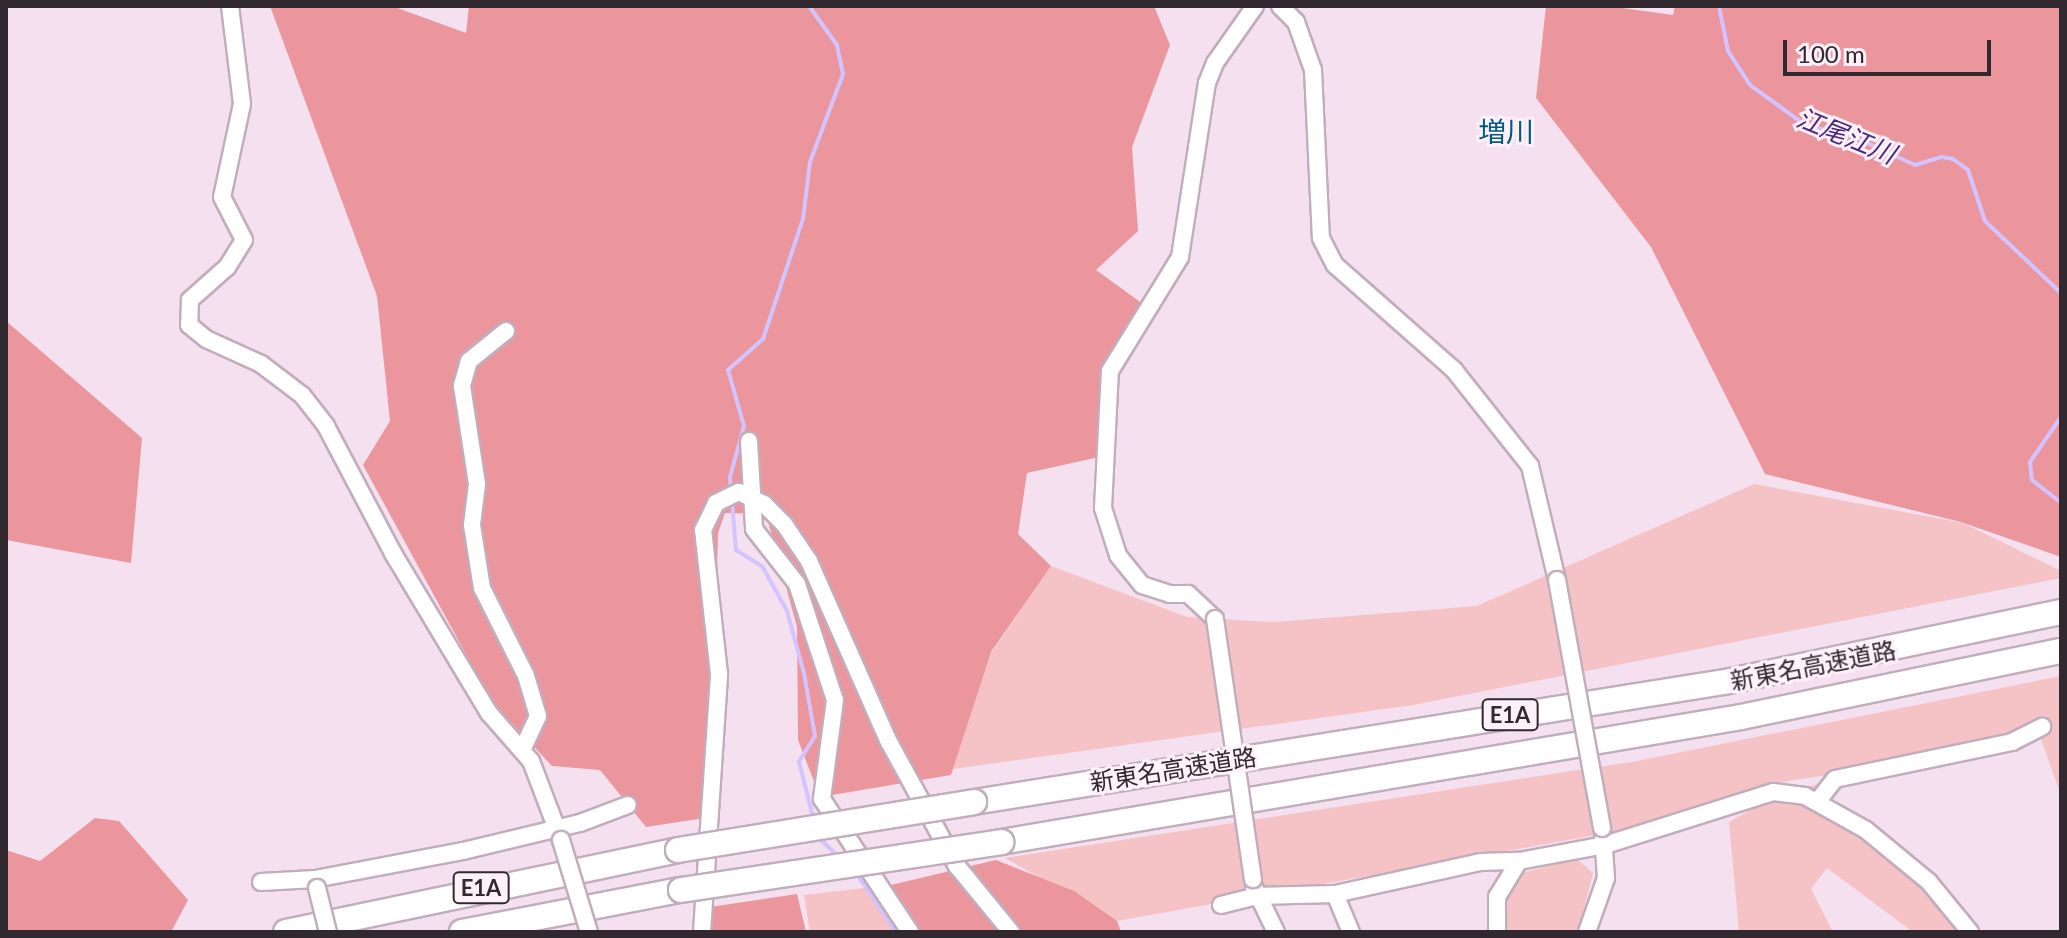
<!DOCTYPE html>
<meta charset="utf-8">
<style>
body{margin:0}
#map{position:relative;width:2067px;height:938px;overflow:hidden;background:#f5e0ef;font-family:Lato,"Noto Sans JP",sans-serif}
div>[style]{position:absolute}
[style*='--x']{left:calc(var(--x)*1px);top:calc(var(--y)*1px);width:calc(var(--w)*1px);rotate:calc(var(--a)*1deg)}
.green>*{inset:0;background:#f5c2c5}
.forest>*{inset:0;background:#eb969d}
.stream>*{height:4px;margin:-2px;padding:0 2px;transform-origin:2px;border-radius:2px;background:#d3c3fe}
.roads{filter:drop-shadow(2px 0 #c2adbc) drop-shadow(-2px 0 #c2adbc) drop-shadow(0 2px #c2adbc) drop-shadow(0 -2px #c2adbc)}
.minor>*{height:16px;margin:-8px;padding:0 8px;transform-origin:8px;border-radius:8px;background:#fff}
.highway>*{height:24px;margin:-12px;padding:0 12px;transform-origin:12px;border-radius:12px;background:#fff}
.bridges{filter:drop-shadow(2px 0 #c2adbc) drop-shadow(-2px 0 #c2adbc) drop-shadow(0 2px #c2adbc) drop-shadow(0 -2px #c2adbc)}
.minor-bridge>*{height:16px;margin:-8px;padding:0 8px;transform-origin:8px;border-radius:8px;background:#fff}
.highway-bridge>*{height:24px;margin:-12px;padding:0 12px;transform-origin:12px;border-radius:12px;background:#fff}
span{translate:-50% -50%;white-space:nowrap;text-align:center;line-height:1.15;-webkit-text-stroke:6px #fdf0f9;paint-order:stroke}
.shield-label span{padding:2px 6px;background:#fdf0f9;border:2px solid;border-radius:6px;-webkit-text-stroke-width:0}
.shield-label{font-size:22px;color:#31292f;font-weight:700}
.street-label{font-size:24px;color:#31292f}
.water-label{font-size:26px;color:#492a7c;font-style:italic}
.quarter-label{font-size:28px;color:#005a84}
.frame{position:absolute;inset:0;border:8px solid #31292f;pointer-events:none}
.scale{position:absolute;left:1783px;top:40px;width:208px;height:36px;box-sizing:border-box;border:4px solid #31292f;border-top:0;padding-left:10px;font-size:24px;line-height:28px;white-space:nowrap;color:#31292f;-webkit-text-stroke:6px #fdf0f9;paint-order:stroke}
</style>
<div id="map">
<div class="green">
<div style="clip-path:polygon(1754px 484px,1963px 523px,2061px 571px,2061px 578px,1413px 705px,953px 769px,988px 658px,1051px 566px,1187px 617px,1274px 622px,1477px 606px)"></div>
<div style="clip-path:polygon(2061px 676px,2061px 796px,2039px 733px,1929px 760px,1788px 781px,1607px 833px,1117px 921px,1005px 858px,1637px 761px)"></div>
<div style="clip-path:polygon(1819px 784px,1824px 806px,1934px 888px,1969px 932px,1913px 932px,1827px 868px,1811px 889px,1833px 932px,1739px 932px,1729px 822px,1782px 793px)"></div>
<div style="clip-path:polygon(1577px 859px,1593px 873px,1578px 932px,1500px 932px,1505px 877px)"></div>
<div style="clip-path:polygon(891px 885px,912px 932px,810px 932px,804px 895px)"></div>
</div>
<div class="forest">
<div style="clip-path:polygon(270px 6px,392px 6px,466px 33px,469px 6px,1154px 6px,1170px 45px,1132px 147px,1138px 231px,1096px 270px,1143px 304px,1110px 371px,1099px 457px,1027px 473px,1018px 534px,1051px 566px,991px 652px,951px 775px,820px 797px,798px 740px,797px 627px,766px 514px,725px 513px,718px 533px,711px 817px,646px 827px,600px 770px,552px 766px,492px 702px,363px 465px,390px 421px,377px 296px)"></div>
<div style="clip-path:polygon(1546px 6px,1608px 6px,1673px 15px,1675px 6px,2061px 6px,2061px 557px,1961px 522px,1765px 474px,1651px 247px,1536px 98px)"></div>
<div style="clip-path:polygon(6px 321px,142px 438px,131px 563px,6px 540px)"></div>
<div style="clip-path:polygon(95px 818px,119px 821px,188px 900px,171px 932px,6px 932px,6px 850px,40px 861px)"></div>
<div style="clip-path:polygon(996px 860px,1074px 891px,1117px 921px,1121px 932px,912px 932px,891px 885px)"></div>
<div style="clip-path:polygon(797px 894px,806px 932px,703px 932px,710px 907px)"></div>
</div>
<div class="stream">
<div style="--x:1719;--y:6;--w:46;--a:78.7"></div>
<div style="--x:1728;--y:51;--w:40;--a:57.1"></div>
<div style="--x:1750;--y:85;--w:68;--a:36"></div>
<div style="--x:1805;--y:125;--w:50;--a:13.8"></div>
<div style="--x:1854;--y:137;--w:67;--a:24.7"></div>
<div style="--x:1915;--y:165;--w:28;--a:-17"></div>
<div style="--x:1942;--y:157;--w:11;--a:10"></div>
<div style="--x:1953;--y:159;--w:19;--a:36"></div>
<div style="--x:1968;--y:170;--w:54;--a:71.6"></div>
<div style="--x:1985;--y:221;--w:105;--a:43.5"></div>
<div style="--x:2061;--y:417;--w:55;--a:124.6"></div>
<div style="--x:2030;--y:462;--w:18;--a:84"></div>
<div style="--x:2032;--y:480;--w:37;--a:38"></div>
<div style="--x:731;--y:492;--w:15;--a:-94"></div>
<div style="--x:730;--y:477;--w:53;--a:-74.6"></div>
<div style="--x:744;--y:426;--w:58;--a:-105.9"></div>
<div style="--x:728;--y:370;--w:47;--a:-41.5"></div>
<div style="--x:763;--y:339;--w:126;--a:-71.6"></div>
<div style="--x:803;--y:219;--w:57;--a:-83"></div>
<div style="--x:810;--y:162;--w:94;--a:-69.4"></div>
<div style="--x:843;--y:74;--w:30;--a:-102"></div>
<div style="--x:837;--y:45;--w:48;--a:-125.7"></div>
<div style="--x:732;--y:501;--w:49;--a:85.3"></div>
<div style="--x:736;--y:550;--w:31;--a:32"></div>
<div style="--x:762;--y:566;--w:51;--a:60.9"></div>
<div style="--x:787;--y:611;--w:64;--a:74.7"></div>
<div style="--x:804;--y:673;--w:64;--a:80.1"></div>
<div style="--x:815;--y:736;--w:31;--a:122"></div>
<div style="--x:799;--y:762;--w:61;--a:75.7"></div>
<div style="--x:818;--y:837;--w:28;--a:44"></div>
<div style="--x:856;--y:873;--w:71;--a:55.9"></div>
</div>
<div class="roads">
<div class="minor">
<div style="--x:230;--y:6;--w:99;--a:83"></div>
<div style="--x:242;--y:104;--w:95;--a:102.1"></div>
<div style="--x:222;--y:197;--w:48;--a:62.9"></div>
<div style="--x:244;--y:240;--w:32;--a:122"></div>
<div style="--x:227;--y:267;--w:50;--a:138.3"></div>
<div style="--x:190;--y:300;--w:25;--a:92"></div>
<div style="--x:189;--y:325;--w:22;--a:39"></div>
<div style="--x:206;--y:339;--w:60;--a:24.4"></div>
<div style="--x:261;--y:364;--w:51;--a:37.1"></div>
<div style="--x:302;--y:395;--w:39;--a:52"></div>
<div style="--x:326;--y:426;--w:146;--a:62.2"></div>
<div style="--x:394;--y:555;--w:184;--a:59"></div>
<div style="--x:489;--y:713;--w:64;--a:48.8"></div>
<div style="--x:531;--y:761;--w:85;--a:69.2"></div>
<div style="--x:1280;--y:6;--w:23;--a:45"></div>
<div style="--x:1296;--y:22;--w:51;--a:70.5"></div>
<div style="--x:1313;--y:70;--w:168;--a:87.3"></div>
<div style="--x:1321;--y:238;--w:30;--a:63"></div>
<div style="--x:1335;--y:265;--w:159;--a:41.4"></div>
<div style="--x:1454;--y:370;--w:122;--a:51.6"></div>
<div style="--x:1530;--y:466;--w:117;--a:76.7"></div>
<div style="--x:506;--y:331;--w:48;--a:141"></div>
<div style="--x:469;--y:361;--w:26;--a:106"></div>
<div style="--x:462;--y:386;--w:99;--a:81.3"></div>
<div style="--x:477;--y:484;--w:41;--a:97"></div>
<div style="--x:472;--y:525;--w:64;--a:81"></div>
<div style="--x:482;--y:588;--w:98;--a:63.4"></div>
<div style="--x:526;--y:676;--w:42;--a:73.3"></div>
<div style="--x:538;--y:716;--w:35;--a:115"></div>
<div style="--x:749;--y:441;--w:88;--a:86.7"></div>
<div style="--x:754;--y:529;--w:70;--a:52"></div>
<div style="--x:797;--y:584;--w:122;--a:71.9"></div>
<div style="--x:835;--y:700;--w:100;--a:97.5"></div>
<div style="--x:822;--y:799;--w:159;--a:56.5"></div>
<div style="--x:1215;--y:619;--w:37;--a:-137"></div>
<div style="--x:1188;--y:594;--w:18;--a:180"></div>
<div style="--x:1170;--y:594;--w:29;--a:-162"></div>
<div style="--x:1142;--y:585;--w:38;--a:-129"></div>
<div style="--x:1118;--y:555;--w:49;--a:-107.7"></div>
<div style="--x:1103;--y:508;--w:137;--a:-87.1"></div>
<div style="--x:1110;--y:371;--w:134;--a:-58.4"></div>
<div style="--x:1180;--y:257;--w:176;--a:-81.2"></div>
<div style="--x:1207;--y:83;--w:22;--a:-68"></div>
<div style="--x:1215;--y:63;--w:70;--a:-54.9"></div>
<div style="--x:1817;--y:802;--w:29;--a:-52"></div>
<div style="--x:1835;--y:779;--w:181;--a:-11.8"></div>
<div style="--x:2012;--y:742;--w:34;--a:-27"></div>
<div style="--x:261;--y:882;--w:54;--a:-3.2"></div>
<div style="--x:315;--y:879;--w:151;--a:-10.7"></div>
<div style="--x:463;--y:851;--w:120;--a:-13.5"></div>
<div style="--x:580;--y:823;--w:51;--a:-20.6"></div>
<div style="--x:1254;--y:887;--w:50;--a:63.9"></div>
<div style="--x:1335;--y:894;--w:41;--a:67.2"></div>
<div style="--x:1221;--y:905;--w:36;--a:-14"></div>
<div style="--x:1256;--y:896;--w:79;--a:-1.5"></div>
<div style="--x:1335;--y:894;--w:149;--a:-12.4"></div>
<div style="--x:1481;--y:862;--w:38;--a:-2"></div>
<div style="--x:702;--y:932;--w:259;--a:-86.2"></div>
<div style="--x:719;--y:674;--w:145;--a:-96.3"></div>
<div style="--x:703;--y:530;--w:30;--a:-64"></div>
<div style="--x:716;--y:503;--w:25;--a:-26"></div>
<div style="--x:739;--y:492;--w:28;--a:26"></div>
<div style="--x:764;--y:504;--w:28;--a:45"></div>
<div style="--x:784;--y:524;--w:45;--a:56"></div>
<div style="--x:809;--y:561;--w:198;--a:66.2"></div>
<div style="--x:889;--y:742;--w:141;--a:61.3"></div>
<div style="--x:957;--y:866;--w:85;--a:50.7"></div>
<div style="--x:1497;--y:932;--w:35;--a:-90"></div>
<div style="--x:1497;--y:897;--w:42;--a:-58.6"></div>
<div style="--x:1519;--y:861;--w:87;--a:-10.5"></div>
<div style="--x:1605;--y:845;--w:176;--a:-17.5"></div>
<div style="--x:1773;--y:792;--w:32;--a:7"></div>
<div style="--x:1805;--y:796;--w:70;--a:29.1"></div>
<div style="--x:1866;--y:830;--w:82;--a:39.5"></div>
<div style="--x:1929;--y:882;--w:65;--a:50.6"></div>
<div style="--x:1587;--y:932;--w:57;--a:-70.6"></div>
<div style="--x:1606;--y:878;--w:44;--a:-93.9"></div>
</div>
<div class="highway">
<div style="--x:974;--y:802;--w:766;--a:-9.09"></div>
<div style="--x:1730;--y:681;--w:338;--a:-11.8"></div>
<div style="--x:1001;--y:842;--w:750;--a:-9.59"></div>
<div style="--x:1741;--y:717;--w:327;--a:-11.7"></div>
<div style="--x:286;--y:932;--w:400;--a:-11.8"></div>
<div style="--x:462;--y:932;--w:223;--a:-10.9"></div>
</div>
</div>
<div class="bridges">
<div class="minor-bridge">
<div style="--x:1557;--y:580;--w:252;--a:79.7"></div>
<div style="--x:1215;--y:619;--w:263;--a:81.7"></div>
<div style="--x:561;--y:840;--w:96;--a:73.1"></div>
<div style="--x:317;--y:888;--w:45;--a:76"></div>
</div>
<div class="highway-bridge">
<div style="--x:678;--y:850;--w:300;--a:-9.2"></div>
<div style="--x:681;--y:890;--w:324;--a:-8.5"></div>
</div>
</div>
<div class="shield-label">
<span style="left:1510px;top:715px">E1A</span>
<span style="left:481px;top:888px">E1A</span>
</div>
<div class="street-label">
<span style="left:1813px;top:665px;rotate:-11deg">新東名高速道路</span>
<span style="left:1173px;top:769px;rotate:-9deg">新東名高速道路</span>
</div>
<div class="water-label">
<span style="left:1846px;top:136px;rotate:22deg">江尾江川</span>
</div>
<div class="quarter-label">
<span style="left:1506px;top:131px">増川</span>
</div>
<div class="frame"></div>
<div class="scale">100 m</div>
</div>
